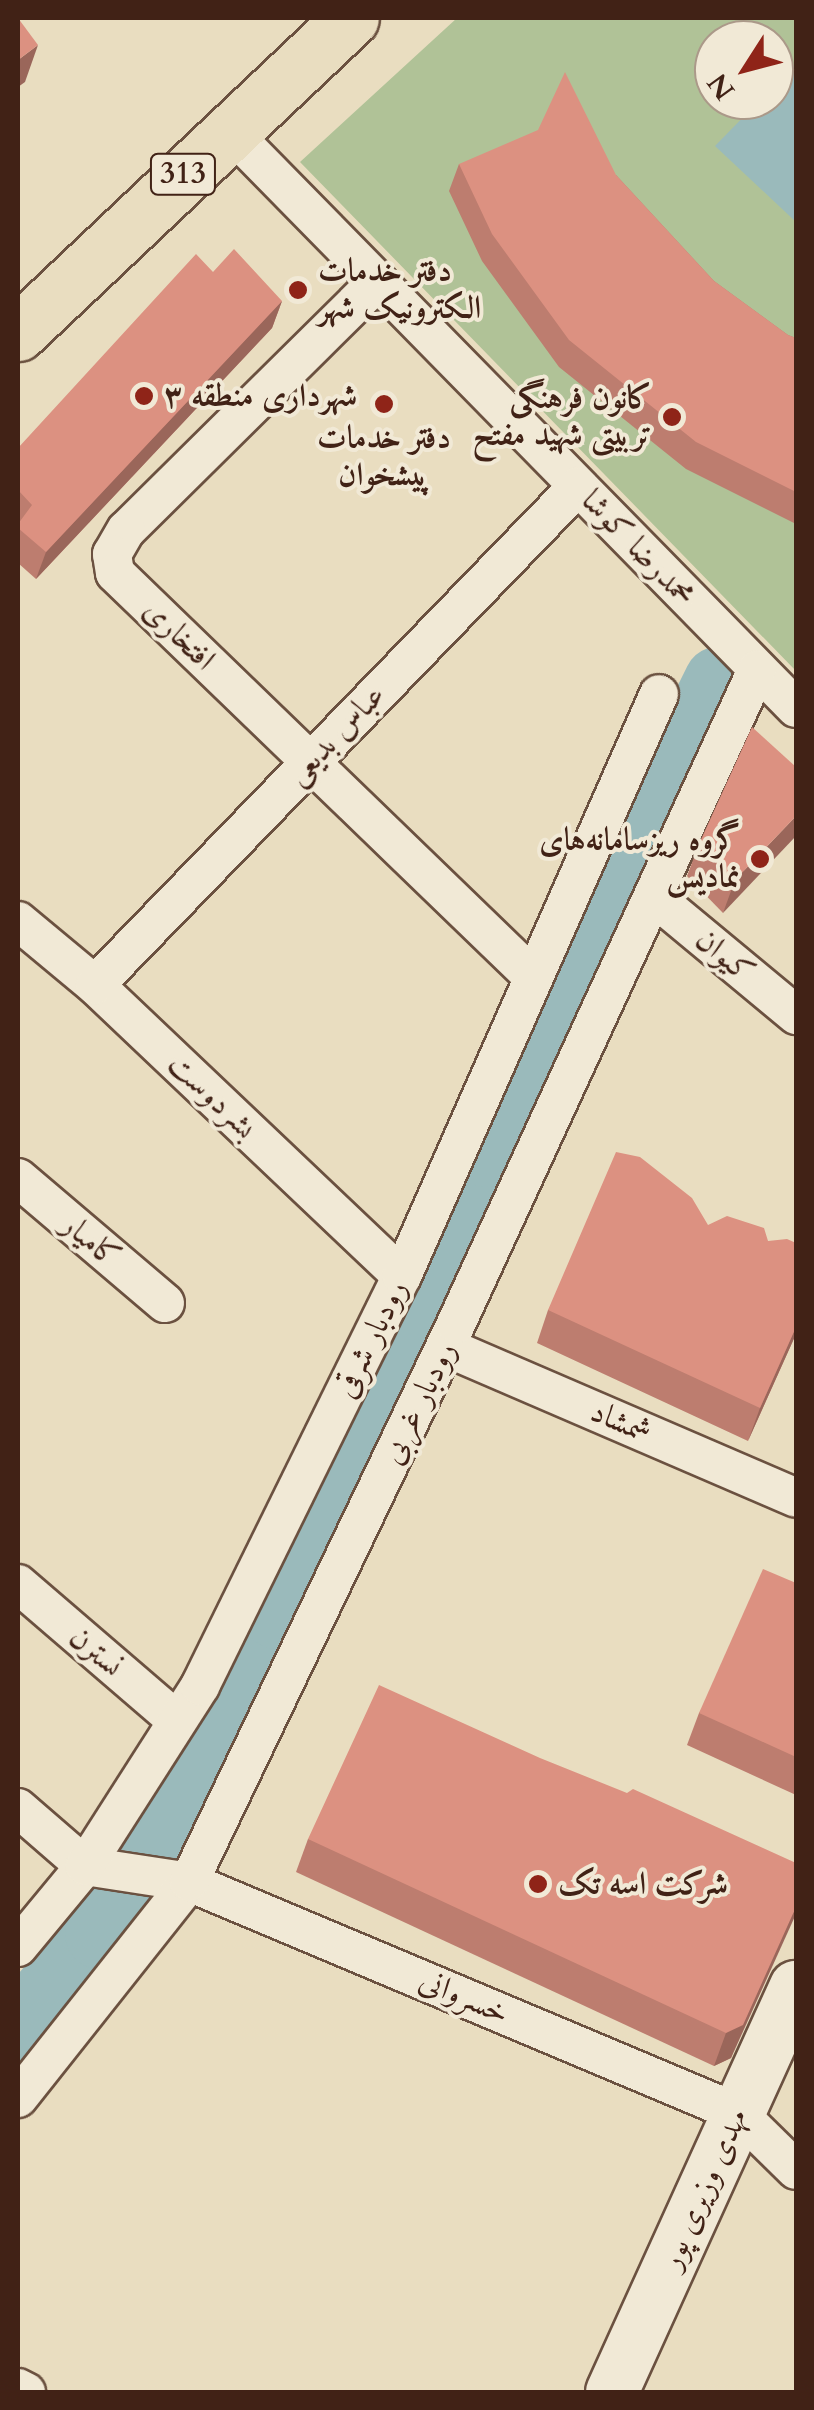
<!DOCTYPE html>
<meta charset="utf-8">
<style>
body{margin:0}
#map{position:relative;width:814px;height:2410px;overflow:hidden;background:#e9ddc0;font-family:Cardo,Amiri,serif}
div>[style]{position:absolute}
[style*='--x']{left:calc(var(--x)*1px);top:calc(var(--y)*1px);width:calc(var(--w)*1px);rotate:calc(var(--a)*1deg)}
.green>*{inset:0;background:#b0c297}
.water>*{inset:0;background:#9ababb}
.river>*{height:70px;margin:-35px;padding:0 35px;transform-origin:35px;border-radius:35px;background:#9ababb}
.roads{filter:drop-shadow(2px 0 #6b5140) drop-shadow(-2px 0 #6b5140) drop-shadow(0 2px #6b5140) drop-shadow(0 -2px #6b5140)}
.minor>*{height:38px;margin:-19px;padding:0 19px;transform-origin:19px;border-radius:19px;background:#f1e9d6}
.secondary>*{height:52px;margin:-26px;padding:0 26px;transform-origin:26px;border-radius:26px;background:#f1e9d6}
.primary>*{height:55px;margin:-27.5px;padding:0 27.5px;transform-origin:27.5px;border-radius:27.5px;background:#e9ddc0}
.wall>*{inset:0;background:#bd7d6f}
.shaded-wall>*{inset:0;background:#9a665a}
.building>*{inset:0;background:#dc9181}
.dots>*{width:28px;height:28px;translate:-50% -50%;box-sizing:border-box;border:5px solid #f1e9d6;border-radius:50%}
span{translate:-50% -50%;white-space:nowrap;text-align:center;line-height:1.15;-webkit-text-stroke:8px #f1e9d6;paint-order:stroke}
.shield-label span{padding:2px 8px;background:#f1e9d6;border:2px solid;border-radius:8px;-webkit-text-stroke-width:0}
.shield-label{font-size:30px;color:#412216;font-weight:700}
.poi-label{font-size:32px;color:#412216;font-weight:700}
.left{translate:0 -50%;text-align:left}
.right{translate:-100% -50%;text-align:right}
.street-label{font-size:32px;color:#412216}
.frame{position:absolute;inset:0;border:20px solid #412216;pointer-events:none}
.north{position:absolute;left:694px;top:20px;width:100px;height:100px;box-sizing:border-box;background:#f1e9d6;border:2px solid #ab9989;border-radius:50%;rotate:234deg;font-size:28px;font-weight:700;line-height:40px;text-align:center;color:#412216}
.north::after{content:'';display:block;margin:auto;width:35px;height:45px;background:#8f2418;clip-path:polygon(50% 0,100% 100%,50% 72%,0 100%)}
</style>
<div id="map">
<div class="green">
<div style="clip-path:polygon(evenodd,457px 18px,796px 18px,796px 671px,300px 162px,457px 18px,714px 40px,774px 40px,774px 100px,714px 100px,714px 40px)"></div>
</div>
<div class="water">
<div style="clip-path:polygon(796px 63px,796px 222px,715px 146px,760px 100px,774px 100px,774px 86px)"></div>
</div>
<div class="river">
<div style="--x:18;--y:2027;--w:124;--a:-48.6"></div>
<div style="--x:100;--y:1934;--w:366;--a:-61.1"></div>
<div style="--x:277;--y:1614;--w:507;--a:-65.66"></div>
<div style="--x:486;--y:1152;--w:525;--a:-63.68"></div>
</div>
<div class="roads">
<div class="minor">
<div style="--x:228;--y:129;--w:811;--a:45.55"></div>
<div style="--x:378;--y:281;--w:354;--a:135.3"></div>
<div style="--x:126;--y:530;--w:28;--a:120"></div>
<div style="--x:112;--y:554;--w:19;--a:81"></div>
<div style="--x:115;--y:573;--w:578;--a:44.02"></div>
<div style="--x:654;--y:897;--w:185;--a:39.7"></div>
<div style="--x:18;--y:921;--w:100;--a:39.7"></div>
<div style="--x:95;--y:985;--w:423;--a:43.5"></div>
<div style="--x:95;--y:985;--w:694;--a:-45.93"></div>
<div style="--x:18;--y:1178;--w:193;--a:40.4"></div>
<div style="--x:446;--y:1347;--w:381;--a:23.3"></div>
<div style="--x:18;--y:1584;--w:207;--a:40.7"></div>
<div style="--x:18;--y:1808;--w:89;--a:40.9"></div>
<div style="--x:85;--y:1866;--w:105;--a:8.7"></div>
<div style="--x:189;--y:1882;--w:596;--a:22.82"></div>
<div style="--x:738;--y:2113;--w:81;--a:44.5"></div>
<div style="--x:18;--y:1947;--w:105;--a:-50.4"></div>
<div style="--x:85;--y:1866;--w:214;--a:-57.4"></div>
<div style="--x:200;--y:1686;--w:457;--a:-63.8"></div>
<div style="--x:402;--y:1276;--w:636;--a:-66.17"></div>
<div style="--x:18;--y:2098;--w:275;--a:-51.6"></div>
<div style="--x:189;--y:1882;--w:619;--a:-64.43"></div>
<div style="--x:456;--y:1324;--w:720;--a:-65.29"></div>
<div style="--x:18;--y:2388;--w:9;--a:27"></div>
</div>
<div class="secondary">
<div style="--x:612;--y:2392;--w:445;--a:-65.6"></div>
</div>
<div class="primary">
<div style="--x:18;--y:333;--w:458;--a:-43.4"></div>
</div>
</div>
<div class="wall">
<div style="clip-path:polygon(459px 164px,616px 175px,714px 281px,788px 335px,796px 338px,796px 524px,686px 469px,559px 367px,482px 261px,449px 191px)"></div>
<div style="clip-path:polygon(282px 301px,272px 328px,36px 579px,18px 563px,18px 448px)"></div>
<div style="clip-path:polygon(796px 767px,723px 913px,687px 876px,699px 844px)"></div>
<div style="clip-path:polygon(708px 1225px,768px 1241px,796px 1243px,796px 1334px,748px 1441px,537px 1343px,548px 1310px)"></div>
<div style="clip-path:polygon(796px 1583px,796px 1795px,687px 1745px,699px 1713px)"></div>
<div style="clip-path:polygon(308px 1839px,796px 1863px,731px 2058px,714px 2066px,296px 1872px)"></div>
</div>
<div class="shaded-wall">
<div style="clip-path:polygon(38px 45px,25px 82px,18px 87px,18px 60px)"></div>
<div style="clip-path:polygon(282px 301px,272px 328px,36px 579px,46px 552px)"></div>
<div style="clip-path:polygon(796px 816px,796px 836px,723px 913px,735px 880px)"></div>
<div style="clip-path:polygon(796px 1327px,796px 1334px,748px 1441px,760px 1408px)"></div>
<div style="clip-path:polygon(796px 1907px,796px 1914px,731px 2058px,714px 2066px,726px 2033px)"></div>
</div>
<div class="building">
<div style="clip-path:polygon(18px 18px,38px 45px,18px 60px)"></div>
<div style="clip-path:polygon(565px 72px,616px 175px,714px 281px,788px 335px,796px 338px,796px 492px,696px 442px,569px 340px,492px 234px,459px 164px,538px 130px)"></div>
<div style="clip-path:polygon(234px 249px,282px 301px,46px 552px,18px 528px,18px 524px,32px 505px,18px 490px,18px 448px,196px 254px,213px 272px)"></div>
<div style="clip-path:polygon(752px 727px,796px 767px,796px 816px,735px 880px,699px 844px)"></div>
<div style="clip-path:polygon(616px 1152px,640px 1157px,692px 1198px,708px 1225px,727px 1216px,764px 1228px,768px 1241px,787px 1239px,796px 1243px,796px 1327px,760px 1408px,548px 1310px)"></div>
<div style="clip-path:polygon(763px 1569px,796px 1583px,796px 1757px,699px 1713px)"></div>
<div style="clip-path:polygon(379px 1685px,540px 1758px,627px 1793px,633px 1789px,796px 1863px,796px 1907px,743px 2025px,726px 2033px,308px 1839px)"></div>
</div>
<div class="dots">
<div style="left:298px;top:290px;background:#8f2418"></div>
<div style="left:144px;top:396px;background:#8f2418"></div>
<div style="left:384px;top:404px;background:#8f2418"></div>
<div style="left:672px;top:417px;background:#8f2418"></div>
<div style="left:760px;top:859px;background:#8f2418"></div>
<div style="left:538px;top:1884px;background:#8f2418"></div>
</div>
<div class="shield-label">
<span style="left:183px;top:174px">313</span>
</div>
<div class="poi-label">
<span class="left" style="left:318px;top:290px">دفتر خدمات<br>الکترونیک شهر</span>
<span class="left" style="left:164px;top:396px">شهرداری منطقه ۳</span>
<span class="right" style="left:652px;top:417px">کانون فرهنگی<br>تربیتی شهید مفتح</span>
<span style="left:384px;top:457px">دفتر خدمات<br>پیشخوان</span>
<span class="right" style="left:740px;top:859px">گروه ریزسامانه‌های<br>نمادیس</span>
<span class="left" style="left:558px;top:1884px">شرکت اسه تک</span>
</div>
<div class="street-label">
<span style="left:638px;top:548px;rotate:46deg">محمدرضا کوشا</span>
<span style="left:179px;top:635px;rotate:44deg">افتخاری</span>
<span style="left:336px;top:735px;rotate:-46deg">عباس بدیعی</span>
<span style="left:725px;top:956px;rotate:40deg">کیوان</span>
<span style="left:212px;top:1096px;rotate:43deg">بشردوست</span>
<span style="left:91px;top:1241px;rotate:40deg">کامیار</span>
<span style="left:371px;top:1339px;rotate:-64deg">رودبار شرقی</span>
<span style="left:419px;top:1403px;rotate:-64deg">رودبار غربی</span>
<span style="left:621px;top:1422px;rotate:23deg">شمشاد</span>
<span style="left:96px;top:1652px;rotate:41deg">نسترن</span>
<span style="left:464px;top:1997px;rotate:23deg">خسروانی</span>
<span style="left:704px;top:2189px;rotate:-66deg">مهدی وزیری پور</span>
</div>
<div class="frame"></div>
<div class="north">N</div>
</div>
